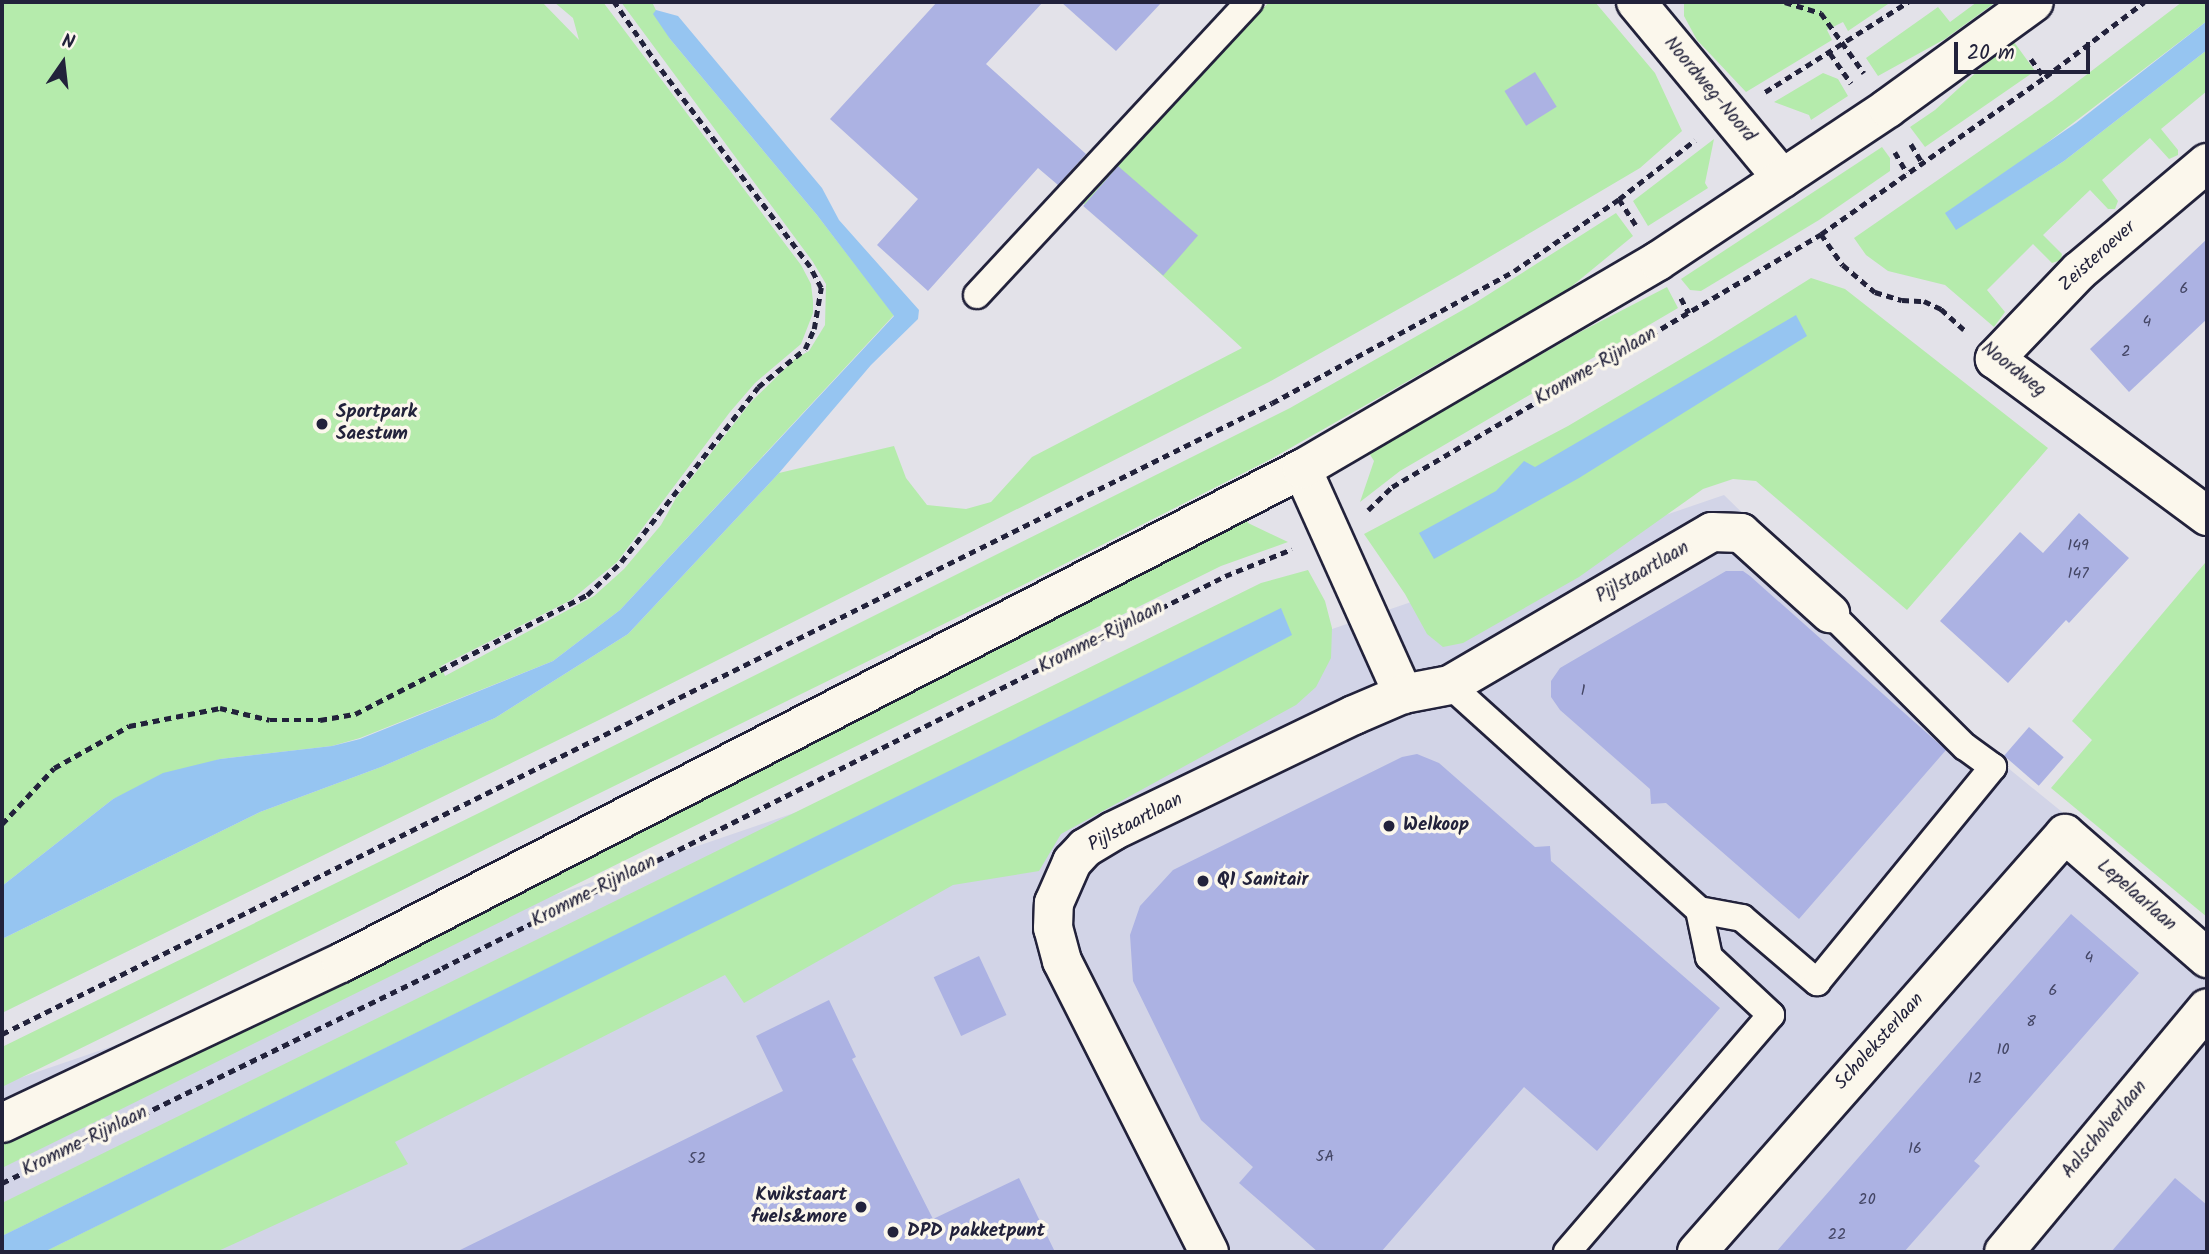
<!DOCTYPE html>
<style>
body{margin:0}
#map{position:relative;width:2209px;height:1254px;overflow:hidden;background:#e3e2e9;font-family:Kalam,sans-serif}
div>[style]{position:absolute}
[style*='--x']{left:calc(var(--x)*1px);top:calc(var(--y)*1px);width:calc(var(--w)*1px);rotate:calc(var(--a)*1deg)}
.built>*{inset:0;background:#d2d4e7}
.green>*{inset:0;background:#b5ebac}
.water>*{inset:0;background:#96c5f1}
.building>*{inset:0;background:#acb2e3;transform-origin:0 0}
.path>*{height:4.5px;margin-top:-2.25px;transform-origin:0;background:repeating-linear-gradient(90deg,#22223b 0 7px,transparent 0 12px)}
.roads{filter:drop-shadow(2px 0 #22223b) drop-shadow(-2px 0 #22223b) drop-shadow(0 2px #22223b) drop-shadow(0 -2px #22223b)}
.lane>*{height:26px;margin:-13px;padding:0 13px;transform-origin:13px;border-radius:13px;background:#fbf7ec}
.street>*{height:38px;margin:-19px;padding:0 19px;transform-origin:19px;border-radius:19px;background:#fbf7ec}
.secondary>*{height:38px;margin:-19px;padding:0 19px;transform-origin:19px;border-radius:19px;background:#fbf7ec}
.dots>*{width:19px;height:19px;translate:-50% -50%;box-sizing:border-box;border:4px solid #fbf7ec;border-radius:50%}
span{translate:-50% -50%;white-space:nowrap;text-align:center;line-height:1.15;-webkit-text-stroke:7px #fbf7ec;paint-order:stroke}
.number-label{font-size:16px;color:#444665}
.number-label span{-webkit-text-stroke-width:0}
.street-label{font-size:19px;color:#22223b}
.poi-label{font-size:19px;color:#22223b;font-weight:700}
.left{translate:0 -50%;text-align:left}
.right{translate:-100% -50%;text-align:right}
.frame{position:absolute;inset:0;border:4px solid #22223b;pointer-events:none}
.north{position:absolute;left:28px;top:28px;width:70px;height:70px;-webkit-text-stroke:5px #fbf7ec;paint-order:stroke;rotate:14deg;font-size:19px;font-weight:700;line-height:28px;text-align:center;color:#22223b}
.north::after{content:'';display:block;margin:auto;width:24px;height:32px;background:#22223b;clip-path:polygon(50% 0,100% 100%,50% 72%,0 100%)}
.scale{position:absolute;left:1954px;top:42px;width:136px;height:32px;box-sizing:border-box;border:4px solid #22223b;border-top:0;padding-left:9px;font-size:21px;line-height:24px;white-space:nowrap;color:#22223b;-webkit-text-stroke:5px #fbf7ec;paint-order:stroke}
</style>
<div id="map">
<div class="built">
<div style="clip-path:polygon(1724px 495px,1981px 746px,2207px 930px,2207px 1252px,2px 1252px,2px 1084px)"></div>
</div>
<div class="green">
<div style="clip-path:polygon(2px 2px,542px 2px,579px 40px,573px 18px,554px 2px,603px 2px,801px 265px,811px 284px,813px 301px,813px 313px,801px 344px,755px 383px,730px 412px,617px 562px,571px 600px,441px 666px,445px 676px,594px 596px,624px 569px,661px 525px,676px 498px,751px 402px,795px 359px,809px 351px,825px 325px,826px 284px,813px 262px,621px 2px,652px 2px,670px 39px,817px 215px,894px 315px,620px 610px,553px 661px,360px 738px,332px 746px,220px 759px,113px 799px,2px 886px)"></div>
<div style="clip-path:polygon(1269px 2px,1595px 2px,1655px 73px,1682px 131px,1640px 168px,1459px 275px,1269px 382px,599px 720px,2px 1013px,2px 939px,260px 812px,381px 767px,495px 718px,628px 634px,779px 473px,894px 446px,906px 478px,927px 505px,966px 509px,991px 502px,1032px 457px,1242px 348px,1083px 203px)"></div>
<div style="clip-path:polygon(1684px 2px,1891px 2px,1848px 31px,1843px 22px,1827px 30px,1832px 40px,1746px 92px,1697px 40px,1684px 16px)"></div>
<div style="clip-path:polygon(1977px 2px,1996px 2px,1945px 39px,1878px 76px,1866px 58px,1938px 7px,1950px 22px)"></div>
<div style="clip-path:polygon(2182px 2px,2207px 2px,2207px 21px,2014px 168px,1956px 229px,2064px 161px,2207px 50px,2207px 91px,2161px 129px,2178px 150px,2178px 155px,2169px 159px,2150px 138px,2102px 180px,2118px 201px,2115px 209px,2108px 209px,2090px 190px,2043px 235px,2062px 254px,2061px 260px,2052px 263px,2033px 244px,1987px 290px,2005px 312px,1994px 327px,1945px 285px,1888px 271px,1866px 255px,1854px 238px,2052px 101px)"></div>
<div style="clip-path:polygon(2014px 42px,2035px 71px,1925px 147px,1910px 127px,1935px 110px,1993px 57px)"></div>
<div style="clip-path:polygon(1823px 73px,1838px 79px,1848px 96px,1811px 120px,1809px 115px,1774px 102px)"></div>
<div style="clip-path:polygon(1714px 139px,1705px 183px,1708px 188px,1648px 226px,1633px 201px)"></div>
<div style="clip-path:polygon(1882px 147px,1890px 158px,1890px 171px,1819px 220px,1701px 291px,1690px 290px,1681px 279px)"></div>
<div style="clip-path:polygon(1616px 213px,1633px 236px,1566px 291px,1271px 459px,1025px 584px,2px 1087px,2px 1047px,481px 812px,1290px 408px,1475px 303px)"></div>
<div style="clip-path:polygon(1811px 278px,1845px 289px,2048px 448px,1907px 610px,1756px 481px,1733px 479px,1703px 489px,1579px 577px,1463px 643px,1443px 647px,1427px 634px,1405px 594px,1364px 534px,1568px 426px,1708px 343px)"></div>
<div style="clip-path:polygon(1667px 287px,1678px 308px,1400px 471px,1360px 502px,1374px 461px,1369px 453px,1582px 331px)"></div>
<div style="clip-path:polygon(1247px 519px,1248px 523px,1288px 542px,1221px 566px,2px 1168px,2px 1135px)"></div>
<div style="clip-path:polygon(2205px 563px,2207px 564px,2207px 917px,2051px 788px,2092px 740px,2072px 721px)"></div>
<div style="clip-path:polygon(1308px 570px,1325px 601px,1332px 628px,1331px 658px,1316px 687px,1296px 705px,1061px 834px,1039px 871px,953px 885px,744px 1003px,725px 975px,395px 1142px,408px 1164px,216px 1252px,44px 1252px,1291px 635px,1281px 609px,2px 1236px,2px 1203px,1261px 583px)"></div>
</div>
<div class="water">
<div style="clip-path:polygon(656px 10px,678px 16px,822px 188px,839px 220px,919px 310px,918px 319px,871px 365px,779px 473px,628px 634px,495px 718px,381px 767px,260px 812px,2px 939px,2px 886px,113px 799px,163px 773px,220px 759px,332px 746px,360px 739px,553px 661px,620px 610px,894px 316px,817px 215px,670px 39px,653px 14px)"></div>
<div style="clip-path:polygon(2207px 21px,2207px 50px,2064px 161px,1956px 230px,1945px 213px,2076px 123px)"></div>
<div style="clip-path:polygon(1796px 315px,1807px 336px,1579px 478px,1434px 559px,1419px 533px,1496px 491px,1524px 461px,1535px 467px)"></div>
<div style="clip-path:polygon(1281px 608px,1292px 635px,1192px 687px,44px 1252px,2px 1252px,2px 1236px)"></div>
</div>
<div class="building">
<div style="clip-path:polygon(937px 2px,1043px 2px,986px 64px,1086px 154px,1058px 185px,1038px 168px,928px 291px,877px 245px,918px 199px,830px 119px)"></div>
<div style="clip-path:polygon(1061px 2px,1162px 2px,1116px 51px)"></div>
<div style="left:1535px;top:72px;width:41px;height:36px;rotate:58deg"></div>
<div style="left:1118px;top:166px;width:106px;height:53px;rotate:41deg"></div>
<div style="clip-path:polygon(2207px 239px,2207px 319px,2129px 392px,2090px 349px)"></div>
<div style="clip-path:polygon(2079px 513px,2129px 558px,2069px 623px,2066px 620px,2008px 683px,1940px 621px,2020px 532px,2043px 553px)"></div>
<div style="clip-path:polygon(1726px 571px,1743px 571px,1750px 576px,1946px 750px,1799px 919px,1666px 803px,1651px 804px,1650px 789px,1560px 710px,1551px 697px,1551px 681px,1560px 668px)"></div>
<div style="left:2029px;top:727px;width:46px;height:38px;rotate:41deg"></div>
<div style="clip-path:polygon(1417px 754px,1439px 763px,1535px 847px,1550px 846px,1551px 861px,1720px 1008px,1597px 1151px,1524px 1087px,1381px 1252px,1318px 1252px,1239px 1183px,1253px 1167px,1201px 1120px,1133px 981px,1130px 935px,1140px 906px,1173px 870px,1402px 757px)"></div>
<div style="clip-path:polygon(2071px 914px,2139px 973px,1974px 1161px,1980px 1166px,1904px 1252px,1776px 1252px)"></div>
<div style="left:979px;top:956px;width:65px;height:50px;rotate:65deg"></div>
<div style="clip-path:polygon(829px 1000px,856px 1057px,852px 1059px,933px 1219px,1019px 1178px,1055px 1252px,456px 1252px,783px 1091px,756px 1036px)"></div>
<div style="clip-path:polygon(2175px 1178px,2207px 1205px,2207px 1252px,2111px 1252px)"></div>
</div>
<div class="path">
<div style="--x:1785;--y:2;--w:38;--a:17"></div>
<div style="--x:1821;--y:13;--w:74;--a:54.4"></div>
<div style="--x:1830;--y:53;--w:37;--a:55"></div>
<div style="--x:2031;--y:59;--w:22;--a:54"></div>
<div style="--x:1765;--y:92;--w:169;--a:-32.2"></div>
<div style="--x:1911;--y:144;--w:21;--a:59"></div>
<div style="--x:1895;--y:152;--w:24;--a:60"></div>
<div style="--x:1619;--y:199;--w:31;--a:57"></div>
<div style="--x:1821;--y:234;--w:38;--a:55"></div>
<div style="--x:1843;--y:265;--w:42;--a:40.2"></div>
<div style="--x:1875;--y:292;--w:28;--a:17"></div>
<div style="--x:1902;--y:300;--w:22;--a:3"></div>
<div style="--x:1924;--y:301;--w:19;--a:25"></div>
<div style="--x:1941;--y:309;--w:31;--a:42"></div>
<div style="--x:1681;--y:298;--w:17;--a:62"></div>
<div style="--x:1368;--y:510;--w:33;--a:-44"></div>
<div style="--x:1392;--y:487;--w:498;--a:-30.5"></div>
<div style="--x:1821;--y:234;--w:274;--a:-35"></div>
<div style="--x:2045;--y:77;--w:124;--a:-37.1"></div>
<div style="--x:2;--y:824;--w:76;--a:-47.1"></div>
<div style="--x:54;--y:768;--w:86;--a:-29.2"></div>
<div style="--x:129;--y:726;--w:93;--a:-11.2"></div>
<div style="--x:220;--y:708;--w:51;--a:13.5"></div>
<div style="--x:270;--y:720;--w:50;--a:0"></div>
<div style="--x:320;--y:720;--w:36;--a:-10"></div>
<div style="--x:355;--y:714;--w:261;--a:-27.2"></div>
<div style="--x:587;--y:595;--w:47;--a:-44.1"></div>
<div style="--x:621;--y:562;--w:222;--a:-51.9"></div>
<div style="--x:758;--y:387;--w:60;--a:-39"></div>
<div style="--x:805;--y:349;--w:22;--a:-66"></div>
<div style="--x:814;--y:329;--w:42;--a:-80.3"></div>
<div style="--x:821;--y:288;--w:24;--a:-118"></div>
<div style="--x:810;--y:267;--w:252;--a:-127.1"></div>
<div style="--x:658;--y:66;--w:78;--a:-124.5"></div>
<div style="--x:2;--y:1034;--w:1418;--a:-26.42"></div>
<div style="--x:1272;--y:403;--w:276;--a:-28.6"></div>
<div style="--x:1514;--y:271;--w:127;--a:-34.4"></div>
<div style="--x:1619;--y:199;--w:96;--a:-37.8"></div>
<div style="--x:2;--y:1183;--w:490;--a:-26"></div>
<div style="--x:442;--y:968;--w:876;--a:-26.59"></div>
<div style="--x:1225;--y:576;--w:72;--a:-21.9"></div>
</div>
<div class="roads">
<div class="lane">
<div style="--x:977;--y:295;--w:400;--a:-47.1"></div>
<div style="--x:1450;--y:685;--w:336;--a:42.1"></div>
<div style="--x:1699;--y:910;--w:48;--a:78"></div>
<div style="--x:1709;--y:957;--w:85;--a:43.1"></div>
<div style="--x:1771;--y:1015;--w:313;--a:130.7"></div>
<div style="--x:1699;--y:910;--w:44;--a:10.5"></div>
<div style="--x:1742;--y:918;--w:99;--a:40.5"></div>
<div style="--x:1817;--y:982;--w:278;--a:-50.7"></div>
<div style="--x:1993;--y:767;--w:34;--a:-144"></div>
<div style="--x:1965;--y:747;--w:190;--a:-135.2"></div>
</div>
<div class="street">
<div style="--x:1636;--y:2;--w:229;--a:50.3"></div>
<div style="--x:2207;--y:163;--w:167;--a:139.8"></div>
<div style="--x:2079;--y:271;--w:122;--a:133.7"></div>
<div style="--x:1995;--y:359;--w:264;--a:36.5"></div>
<div style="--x:1302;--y:469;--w:247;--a:65.8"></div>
<div style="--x:1209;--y:1252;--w:326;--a:-116.8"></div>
<div style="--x:1062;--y:961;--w:34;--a:-105"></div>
<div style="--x:1053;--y:928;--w:25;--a:-88"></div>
<div style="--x:1054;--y:903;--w:45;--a:-66.3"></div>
<div style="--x:1072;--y:862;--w:19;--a:-47"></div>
<div style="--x:1085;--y:848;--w:33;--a:-31"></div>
<div style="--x:1113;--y:831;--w:267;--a:-25.7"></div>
<div style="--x:1354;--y:715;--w:53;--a:-23.2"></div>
<div style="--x:1403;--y:694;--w:48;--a:-10.8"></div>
<div style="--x:1450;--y:685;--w:303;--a:-30.3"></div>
<div style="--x:1712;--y:532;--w:29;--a:2"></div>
<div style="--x:1741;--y:533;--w:120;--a:42"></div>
<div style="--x:1697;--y:1252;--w:557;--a:-48.64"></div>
<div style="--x:2065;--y:834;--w:189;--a:41.1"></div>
<div style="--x:2004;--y:1252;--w:317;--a:-50.2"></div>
</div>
<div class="secondary">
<div style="--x:2;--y:1123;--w:375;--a:-25.3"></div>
<div style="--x:341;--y:963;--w:1081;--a:-27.21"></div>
<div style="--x:1302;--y:469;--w:412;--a:-30.3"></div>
<div style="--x:1658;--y:261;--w:276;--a:-33.6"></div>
<div style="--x:1888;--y:108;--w:180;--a:-36"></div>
</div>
</div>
<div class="dots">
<div style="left:322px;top:424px;background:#22223b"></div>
<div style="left:1389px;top:826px;background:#22223b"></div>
<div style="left:1203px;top:881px;background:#22223b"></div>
<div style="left:861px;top:1207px;background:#22223b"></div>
<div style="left:893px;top:1232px;background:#22223b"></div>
</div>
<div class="number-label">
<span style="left:2184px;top:289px">6</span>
<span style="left:2147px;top:322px">4</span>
<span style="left:2126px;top:352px">2</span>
<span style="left:2078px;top:546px">149</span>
<span style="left:2078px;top:574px">147</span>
<span style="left:1583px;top:691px">1</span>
<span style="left:2089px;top:958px">4</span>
<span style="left:2053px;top:991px">6</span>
<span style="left:2031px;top:1022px">8</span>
<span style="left:2003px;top:1050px">10</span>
<span style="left:1975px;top:1079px">12</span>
<span style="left:1915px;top:1149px">16</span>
<span style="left:1325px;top:1157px">5A</span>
<span style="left:697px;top:1159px">52</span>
<span style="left:1867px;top:1200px">20</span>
<span style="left:1837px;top:1235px">22</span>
</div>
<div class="street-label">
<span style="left:1709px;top:90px;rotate:50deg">Noordweg-Noord</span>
<span style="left:2098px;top:257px;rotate:-42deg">Zeisteroever</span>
<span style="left:1596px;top:367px;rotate:-30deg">Kromme-Rijnlaan</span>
<span style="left:2013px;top:370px;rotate:38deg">Noordweg</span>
<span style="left:1643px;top:573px;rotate:-30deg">Pijlstaartlaan</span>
<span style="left:1101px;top:638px;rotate:-27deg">Kromme-Rijnlaan</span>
<span style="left:1136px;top:823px;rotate:-28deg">Pijlstaartlaan</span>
<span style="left:594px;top:892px;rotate:-27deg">Kromme-Rijnlaan</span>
<span style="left:2136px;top:896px;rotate:41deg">Lepelaarlaan</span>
<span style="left:1880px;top:1042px;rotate:-48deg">Scholeksterlaan</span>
<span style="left:2105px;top:1130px;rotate:-50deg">Aalscholverlaan</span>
<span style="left:85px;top:1142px;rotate:-26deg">Kromme-Rijnlaan</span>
</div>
<div class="poi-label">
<span class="left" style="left:336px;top:424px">Sportpark<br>Saestum</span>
<span class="left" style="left:1403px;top:826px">Welkoop</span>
<span class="left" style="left:1217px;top:881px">Q1 Sanitair</span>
<span class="right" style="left:847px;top:1207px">Kwikstaart<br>fuels&amp;more</span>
<span class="left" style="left:907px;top:1232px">DPD pakketpunt</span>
</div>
<div class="frame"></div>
<div class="north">N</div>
<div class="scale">20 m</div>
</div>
